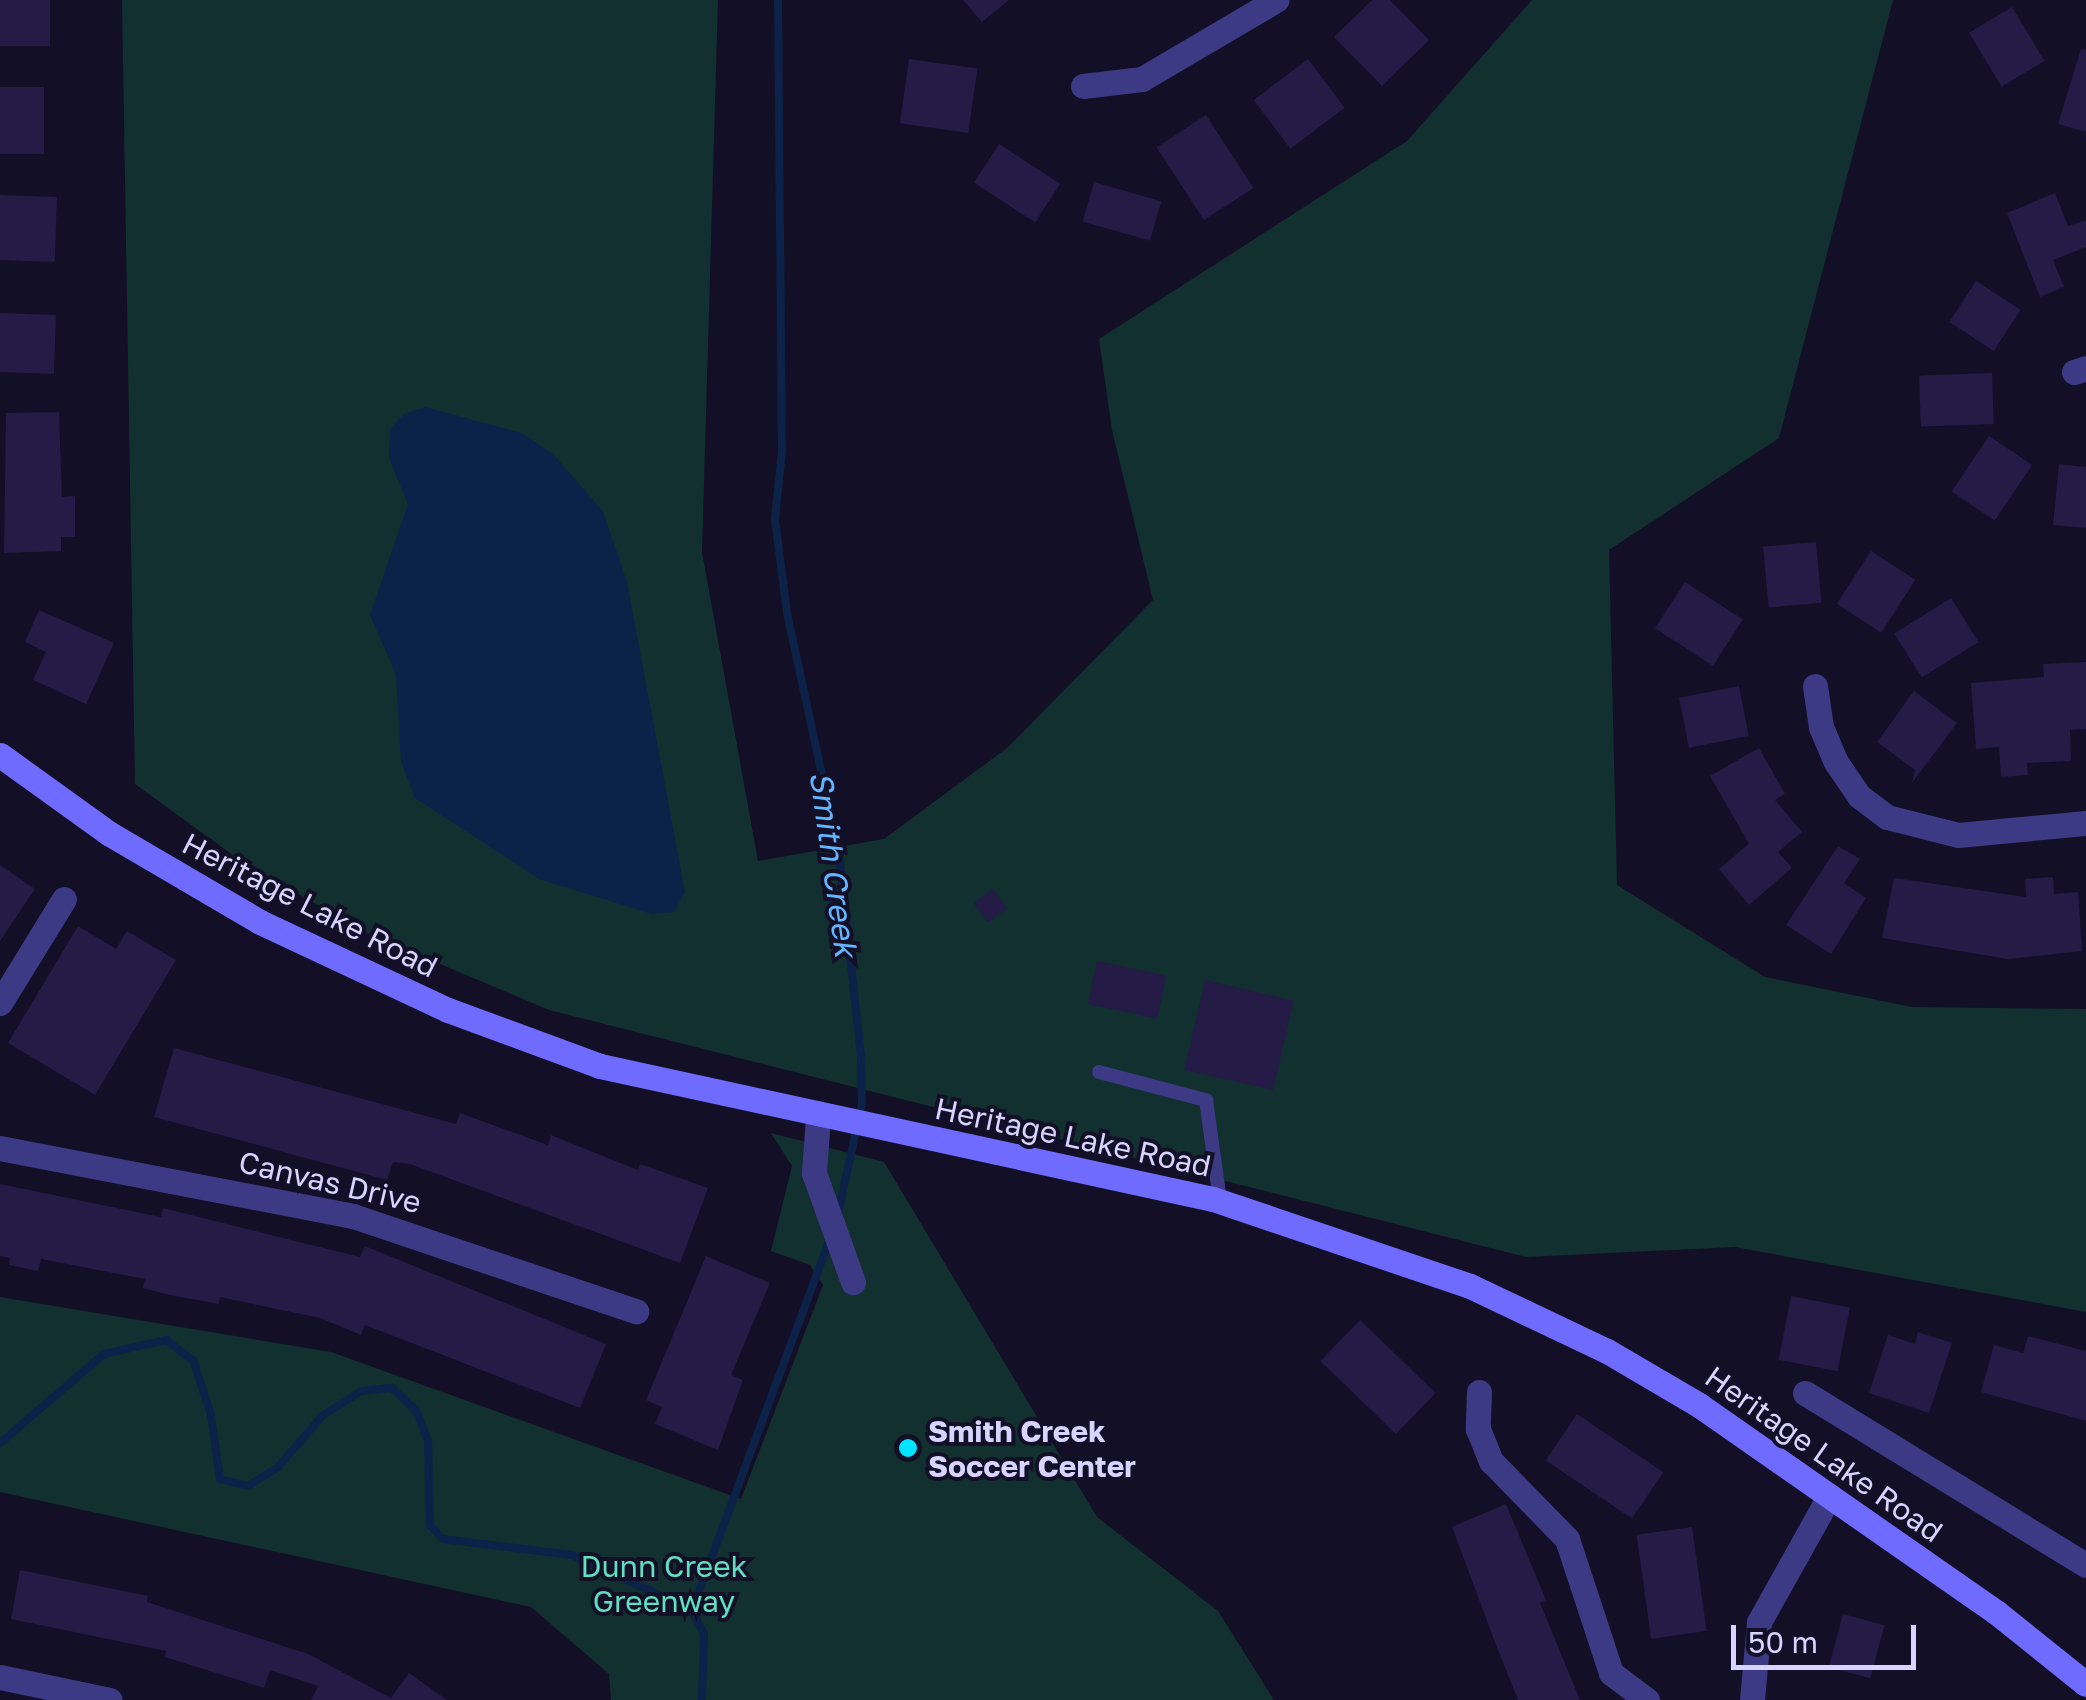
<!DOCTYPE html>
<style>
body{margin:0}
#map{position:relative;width:2086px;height:1700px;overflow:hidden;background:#130f26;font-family:"Golos Text",sans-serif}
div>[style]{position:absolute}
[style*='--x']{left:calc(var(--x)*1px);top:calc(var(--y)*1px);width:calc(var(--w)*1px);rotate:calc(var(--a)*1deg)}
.green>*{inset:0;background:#12302f}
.water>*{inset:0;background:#0c2248}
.stream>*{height:8px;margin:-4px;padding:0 4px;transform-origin:4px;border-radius:4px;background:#0c2248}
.building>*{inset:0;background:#241b47;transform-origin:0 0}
.lane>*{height:14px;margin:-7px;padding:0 7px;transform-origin:7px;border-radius:7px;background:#3d3a85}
.street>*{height:25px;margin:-12.5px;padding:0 12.5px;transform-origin:12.5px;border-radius:12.5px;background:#3d3a85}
.secondary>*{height:25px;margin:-12.5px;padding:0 12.5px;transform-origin:12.5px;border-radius:12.5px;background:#6f6bff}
.dots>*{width:28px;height:28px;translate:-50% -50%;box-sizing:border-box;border:5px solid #130f26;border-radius:50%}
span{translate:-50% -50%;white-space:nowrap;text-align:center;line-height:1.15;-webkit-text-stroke:8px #130f26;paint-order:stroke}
.street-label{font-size:30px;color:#d9d4ff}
.poi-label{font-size:30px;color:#d9d4ff;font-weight:700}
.left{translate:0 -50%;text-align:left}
.park-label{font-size:30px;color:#5fe0c0}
.water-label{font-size:32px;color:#62b6ff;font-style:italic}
.scale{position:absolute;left:1731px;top:1625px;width:185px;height:45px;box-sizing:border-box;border:5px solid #d9d4ff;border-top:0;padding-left:12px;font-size:30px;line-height:35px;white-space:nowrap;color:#d9d4ff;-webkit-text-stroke:8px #130f26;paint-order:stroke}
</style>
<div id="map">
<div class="green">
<div style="clip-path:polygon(122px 0,718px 0,702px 552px,758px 861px,884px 839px,1007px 748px,1153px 600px,1112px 430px,1099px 339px,1407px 141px,1532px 0,1893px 0,1779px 438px,1609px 550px,1617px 885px,1765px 977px,1912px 1007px,2086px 1009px,2086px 1312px,1735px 1247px,1526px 1257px,549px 1010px,369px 934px,245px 864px,135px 784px)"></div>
<div style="clip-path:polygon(771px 1133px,884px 1162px,1097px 1517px,1218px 1611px,1274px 1700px,611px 1700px,609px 1674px,531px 1607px,0 1492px,0 1297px,331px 1352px,741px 1499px,823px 1285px,810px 1265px,771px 1251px,792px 1166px)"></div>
</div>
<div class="water">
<div style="clip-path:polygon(425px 407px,522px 433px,553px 454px,603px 511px,627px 582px,685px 892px,674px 912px,652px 914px,539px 879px,415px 798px,401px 762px,396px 675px,370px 615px,408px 504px,389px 458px,390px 429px,404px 414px)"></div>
</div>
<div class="stream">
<div style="--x:778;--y:0;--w:451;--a:89.5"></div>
<div style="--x:782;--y:451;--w:68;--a:95.9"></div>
<div style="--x:775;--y:519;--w:95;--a:82.7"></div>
<div style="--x:787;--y:613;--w:247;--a:77.8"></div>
<div style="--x:839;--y:854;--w:203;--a:83.8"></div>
<div style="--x:861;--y:1056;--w:47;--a:88.8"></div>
<div style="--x:862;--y:1103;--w:114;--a:102.2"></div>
<div style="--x:0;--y:1443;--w:137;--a:-40.6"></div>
<div style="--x:104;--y:1354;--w:64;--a:-12.7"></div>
<div style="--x:166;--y:1340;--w:34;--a:37"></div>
<div style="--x:193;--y:1360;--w:58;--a:71.9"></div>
<div style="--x:211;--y:1415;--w:65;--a:82"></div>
<div style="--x:220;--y:1479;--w:29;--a:14"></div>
<div style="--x:248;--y:1486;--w:36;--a:-32"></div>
<div style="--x:278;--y:1467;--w:67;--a:-49.2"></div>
<div style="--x:322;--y:1416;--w:46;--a:-32.7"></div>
<div style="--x:361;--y:1391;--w:31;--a:-6"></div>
<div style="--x:392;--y:1388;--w:33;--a:43"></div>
<div style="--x:416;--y:1410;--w:34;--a:69"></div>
<div style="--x:428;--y:1442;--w:83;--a:88.6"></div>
<div style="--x:430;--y:1525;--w:19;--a:47"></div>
<div style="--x:443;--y:1539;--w:130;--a:7.1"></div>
<div style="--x:572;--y:1555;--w:132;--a:24.6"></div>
<div style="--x:702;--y:1700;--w:66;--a:-88.3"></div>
<div style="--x:704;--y:1634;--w:27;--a:-117"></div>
<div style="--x:692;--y:1610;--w:393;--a:-69.6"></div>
</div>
<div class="building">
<div style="left:0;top:0;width:50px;height:46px"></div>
<div style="clip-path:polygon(963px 0,1009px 0,982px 22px)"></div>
<div style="clip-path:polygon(1372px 0,1390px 0,1429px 40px,1382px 86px,1334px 37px)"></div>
<div style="left:2012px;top:7px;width:63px;height:50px;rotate:59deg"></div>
<div style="clip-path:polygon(2081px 49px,2086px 50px,2086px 132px,2058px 124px)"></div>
<div style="left:909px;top:59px;width:69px;height:65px;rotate:8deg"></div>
<div style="left:1308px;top:59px;width:61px;height:68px;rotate:53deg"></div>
<div style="left:0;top:87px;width:44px;height:67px"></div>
<div style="left:1206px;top:115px;width:87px;height:59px;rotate:57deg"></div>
<div style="left:999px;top:144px;width:73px;height:46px;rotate:33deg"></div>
<div style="left:1094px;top:182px;width:70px;height:41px;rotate:16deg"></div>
<div style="clip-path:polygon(2055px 193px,2068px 226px,2086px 220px,2086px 247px,2053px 260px,2064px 287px,2040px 297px,2007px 213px)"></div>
<div style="left:0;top:195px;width:57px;height:65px;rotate:2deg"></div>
<div style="left:1976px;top:281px;width:53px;height:49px;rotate:33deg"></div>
<div style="left:0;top:313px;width:56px;height:59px;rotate:2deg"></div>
<div style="left:1992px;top:373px;width:51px;height:73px;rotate:88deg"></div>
<div style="clip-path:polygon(59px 412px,62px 497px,75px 496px,75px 537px,61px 537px,61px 551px,4px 553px,6px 413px)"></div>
<div style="left:1989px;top:436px;width:52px;height:67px;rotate:34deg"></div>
<div style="clip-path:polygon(2059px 464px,2086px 467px,2086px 528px,2053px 525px)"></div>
<div style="left:1816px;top:542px;width:61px;height:53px;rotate:85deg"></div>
<div style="left:1871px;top:551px;width:53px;height:63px;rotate:33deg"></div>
<div style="left:1685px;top:582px;width:69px;height:55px;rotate:33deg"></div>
<div style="left:1951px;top:598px;width:52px;height:67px;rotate:58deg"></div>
<div style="clip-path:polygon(39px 610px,114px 643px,86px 704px,33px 680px,46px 652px,25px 642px)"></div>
<div style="clip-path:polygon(2086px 662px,2086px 729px,2070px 730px,2071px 761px,2027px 763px,2028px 775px,2001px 777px,1999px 747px,1976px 749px,1971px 683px,2044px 677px,2043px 664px)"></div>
<div style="left:1739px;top:686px;width:51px;height:61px;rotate:79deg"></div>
<div style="clip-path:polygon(1914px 691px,1957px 723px,1912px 783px,1915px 770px,1877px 742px)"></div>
<div style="clip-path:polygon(1759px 748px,1785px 794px,1775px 800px,1802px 832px,1778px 852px,1792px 868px,1749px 905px,1719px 869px,1749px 844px,1710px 776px)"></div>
<div style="clip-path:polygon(1838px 846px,1860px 859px,1844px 883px,1866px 898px,1831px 954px,1786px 925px)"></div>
<div style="clip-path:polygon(0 865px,35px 889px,0 941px)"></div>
<div style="clip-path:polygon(2053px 877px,2054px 894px,2078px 892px,2082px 951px,2008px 959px,1882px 938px,1894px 878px,2026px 897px,2025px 879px)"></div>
<div style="left:993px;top:889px;width:24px;height:24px;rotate:54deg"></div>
<div style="clip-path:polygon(78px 926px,116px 949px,127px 931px,176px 960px,95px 1095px,8px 1043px)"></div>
<div style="left:1097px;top:961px;width:71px;height:44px;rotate:12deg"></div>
<div style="left:1205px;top:980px;width:91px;height:92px;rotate:13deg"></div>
<div style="clip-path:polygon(174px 1048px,456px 1124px,460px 1113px,548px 1145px,551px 1135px,638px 1170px,640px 1164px,708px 1188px,680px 1263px,410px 1164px,393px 1162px,387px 1180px,154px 1117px)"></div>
<div style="clip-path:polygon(0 1184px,161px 1217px,163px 1208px,360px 1257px,365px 1246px,606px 1344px,580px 1408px,365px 1325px,361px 1335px,320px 1318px,220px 1297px,219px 1304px,170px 1295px,143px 1288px,145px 1279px,41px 1259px,38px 1271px,9px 1265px,10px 1258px,0 1256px)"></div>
<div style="clip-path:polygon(706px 1256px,770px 1283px,731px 1375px,743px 1380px,718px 1450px,655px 1424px,662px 1407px,646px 1400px)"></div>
<div style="left:1791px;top:1296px;width:60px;height:65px;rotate:11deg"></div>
<div style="left:1360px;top:1320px;width:105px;height:57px;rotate:44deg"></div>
<div style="clip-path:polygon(1918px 1332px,1952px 1343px,1929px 1413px,1869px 1393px,1888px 1335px,1915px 1344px)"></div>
<div style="clip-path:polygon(2028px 1336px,2086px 1351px,2086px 1421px,1981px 1392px,1994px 1345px,2023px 1353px)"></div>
<div style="left:1577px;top:1414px;width:104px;height:56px;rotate:34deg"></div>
<div style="clip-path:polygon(1506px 1504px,1546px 1600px,1540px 1603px,1580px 1700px,1518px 1700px,1496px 1645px,1452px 1527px)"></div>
<div style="left:1692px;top:1527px;width:105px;height:56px;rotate:82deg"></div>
<div style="clip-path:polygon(20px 1570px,148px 1596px,147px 1602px,308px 1654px,391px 1698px,409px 1673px,447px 1700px,311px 1700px,318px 1686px,270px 1670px,264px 1688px,165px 1657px,166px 1651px,11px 1619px)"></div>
<div style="left:1843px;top:1614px;width:43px;height:55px;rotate:15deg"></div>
</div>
<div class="lane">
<div style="--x:1099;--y:1072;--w:111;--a:14.7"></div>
<div style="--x:1206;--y:1100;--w:102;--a:82.1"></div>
</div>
<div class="street">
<div style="--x:1083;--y:86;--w:59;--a:-6.8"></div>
<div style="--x:1142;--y:79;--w:156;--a:-30.5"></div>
<div style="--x:2074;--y:372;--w:13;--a:-18"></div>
<div style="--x:1815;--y:686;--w:41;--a:81.7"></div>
<div style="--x:1821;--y:727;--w:38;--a:67"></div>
<div style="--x:1836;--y:762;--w:41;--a:55.9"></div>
<div style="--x:1859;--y:796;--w:35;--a:37"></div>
<div style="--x:1887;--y:817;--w:73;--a:14.2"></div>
<div style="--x:1958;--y:835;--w:129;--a:-5.4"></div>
<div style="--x:0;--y:1003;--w:122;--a:-58.4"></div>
<div style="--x:818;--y:1117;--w:56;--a:94.1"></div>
<div style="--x:814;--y:1173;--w:116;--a:70.3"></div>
<div style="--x:0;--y:1148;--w:359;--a:10.9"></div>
<div style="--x:353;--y:1216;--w:299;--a:18.6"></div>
<div style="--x:1479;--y:1392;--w:37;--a:92"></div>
<div style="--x:1478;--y:1429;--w:35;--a:68"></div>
<div style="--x:1491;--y:1461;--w:109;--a:45.7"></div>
<div style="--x:1567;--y:1539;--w:141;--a:71.8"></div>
<div style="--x:1611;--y:1673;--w:45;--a:36.9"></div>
<div style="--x:1805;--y:1393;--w:329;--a:31.5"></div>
<div style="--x:0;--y:1677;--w:112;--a:11.8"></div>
<div style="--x:1752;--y:1700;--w:78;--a:-84.9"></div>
<div style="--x:1759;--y:1622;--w:143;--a:-60.8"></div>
</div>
<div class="secondary">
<div style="--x:0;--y:755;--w:135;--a:35.7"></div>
<div style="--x:110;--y:834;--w:174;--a:30.4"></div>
<div style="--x:260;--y:922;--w:208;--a:25.1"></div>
<div style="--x:448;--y:1010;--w:162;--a:20.2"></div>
<div style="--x:600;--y:1066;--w:627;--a:12.24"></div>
<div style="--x:1213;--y:1199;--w:271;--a:18.7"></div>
<div style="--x:1470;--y:1286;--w:152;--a:25.4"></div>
<div style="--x:1607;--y:1351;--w:107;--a:30.4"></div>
<div style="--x:1699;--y:1405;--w:362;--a:34.9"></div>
<div style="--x:1996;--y:1612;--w:115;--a:38.7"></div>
</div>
<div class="dots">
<div style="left:908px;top:1448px;background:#00e5ff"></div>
</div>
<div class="street-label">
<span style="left:310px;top:905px;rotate:27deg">Heritage Lake Road</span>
<span style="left:1073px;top:1137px;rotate:12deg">Heritage Lake Road</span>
<span style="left:330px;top:1182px;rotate:13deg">Canvas Drive</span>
<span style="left:1824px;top:1454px;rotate:35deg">Heritage Lake Road</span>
</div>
<div class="poi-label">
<span class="left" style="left:928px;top:1448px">Smith Creek<br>Soccer Center</span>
</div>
<div class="park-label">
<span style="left:664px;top:1583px">Dunn Creek<br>Greenway</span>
</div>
<div class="water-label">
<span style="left:834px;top:864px;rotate:82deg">Smith Creek</span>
</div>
<div class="scale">50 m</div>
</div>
